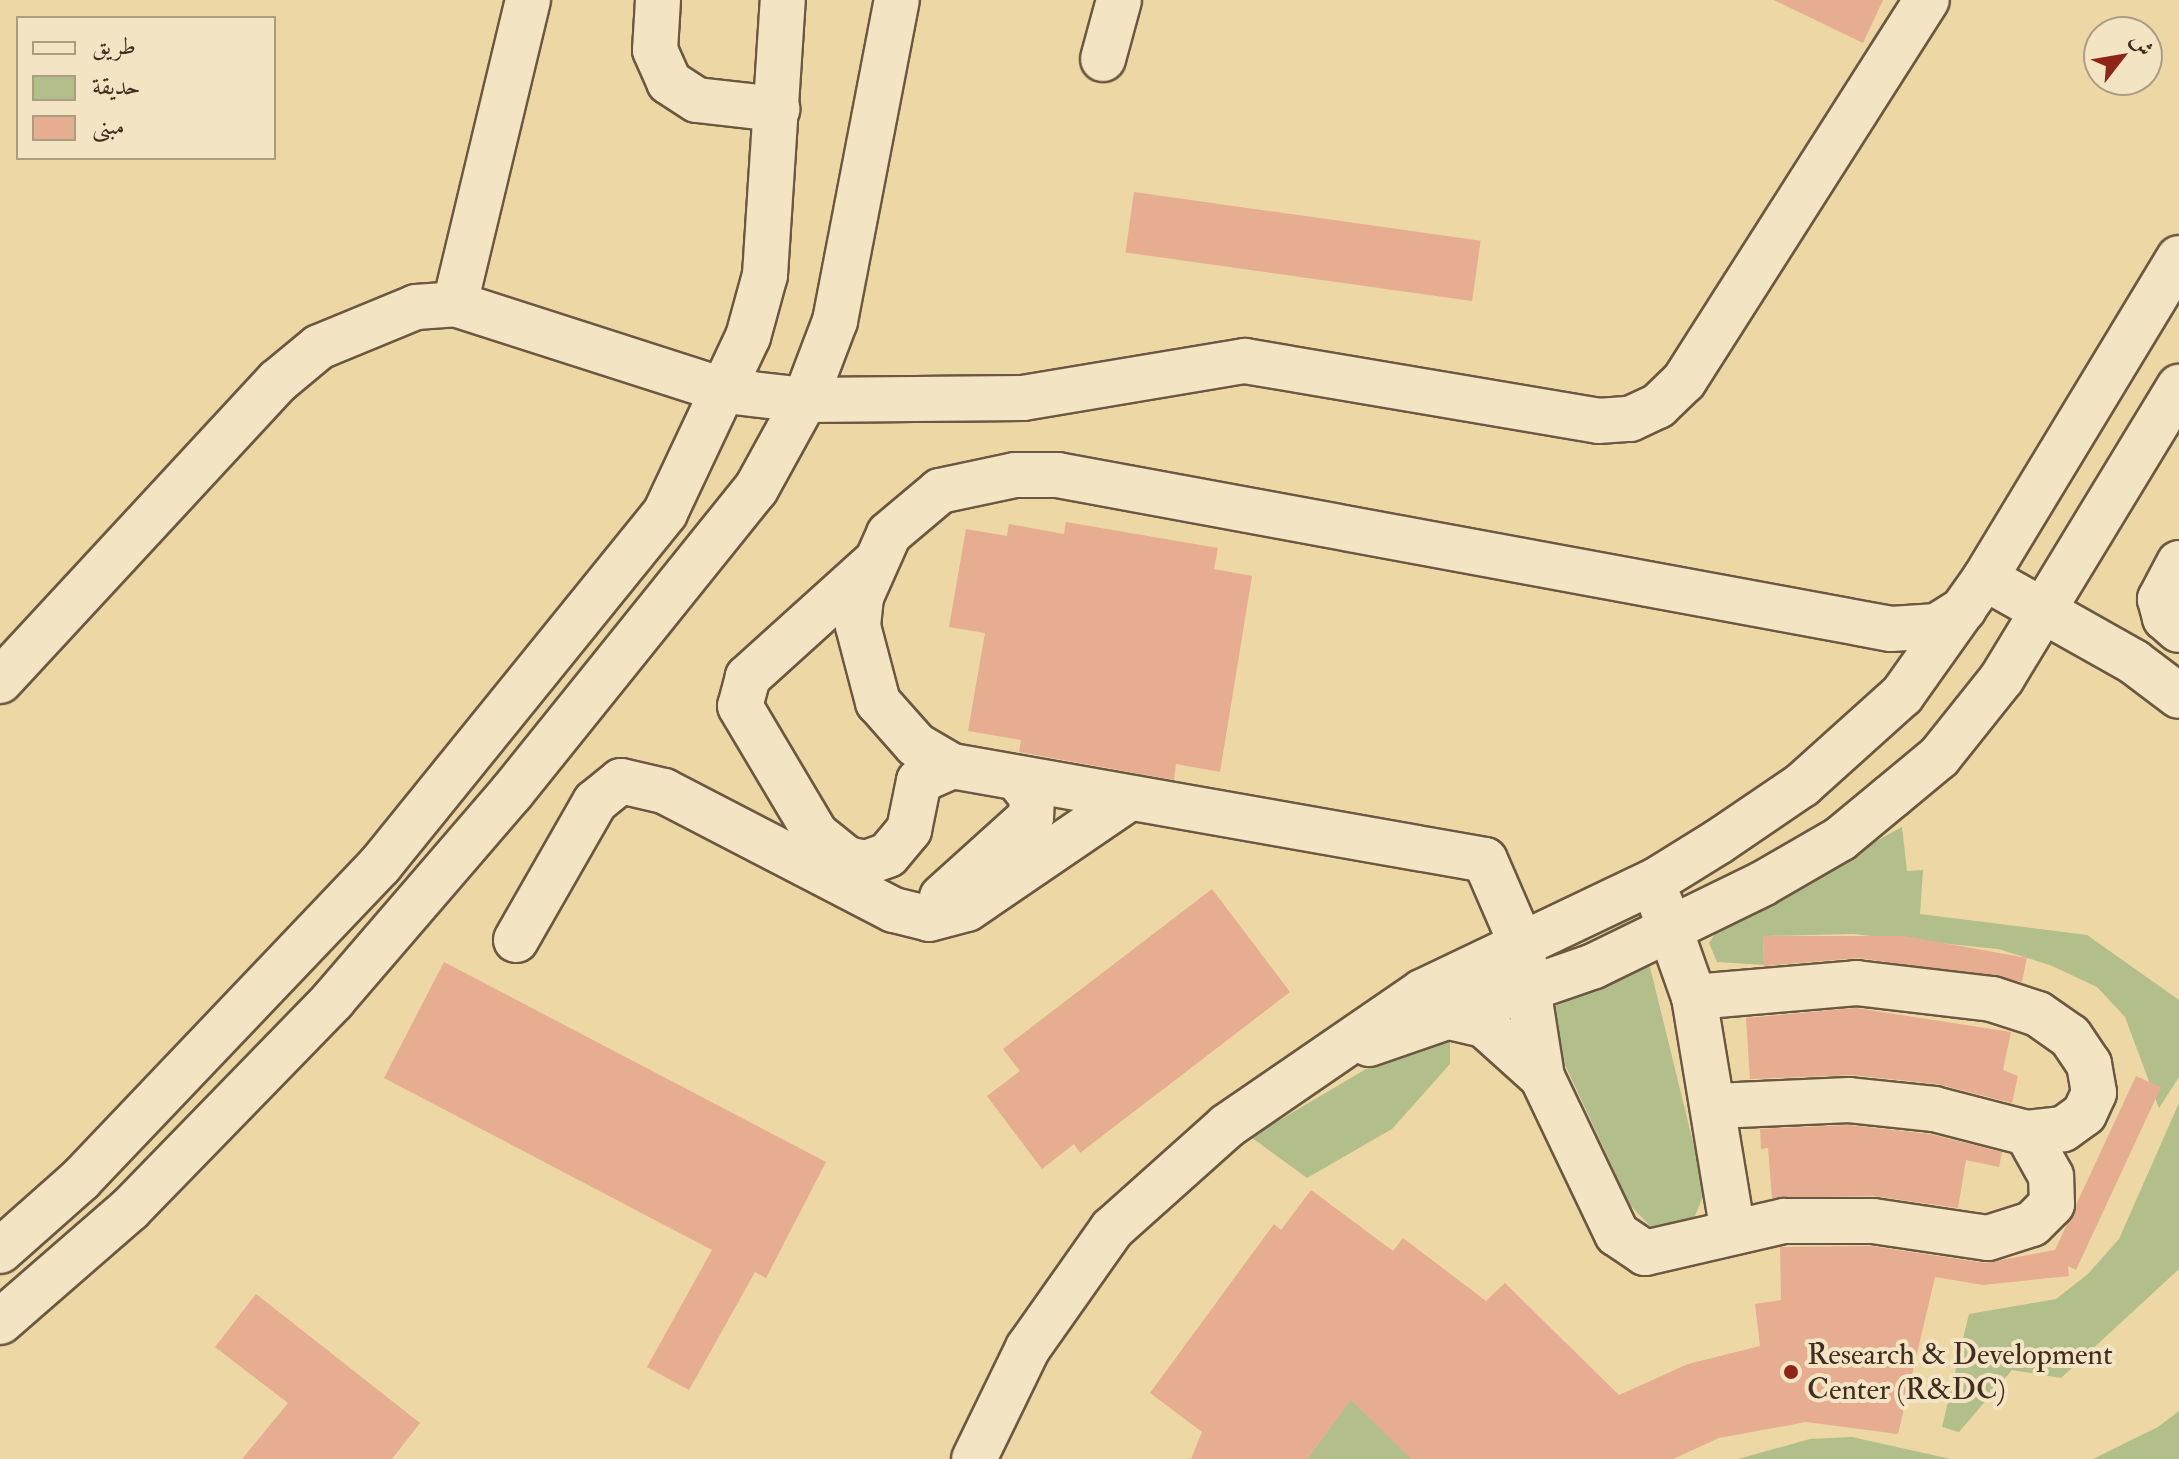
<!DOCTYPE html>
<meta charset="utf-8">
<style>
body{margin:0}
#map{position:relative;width:2179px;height:1459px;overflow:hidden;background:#ecd7a5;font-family:"IM FELL Double Pica",Amiri,serif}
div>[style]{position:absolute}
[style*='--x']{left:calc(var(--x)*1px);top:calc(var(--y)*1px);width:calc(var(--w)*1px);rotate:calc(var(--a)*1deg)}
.green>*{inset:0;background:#b3bf8a}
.building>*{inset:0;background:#e6ad90;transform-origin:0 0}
.roads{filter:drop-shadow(2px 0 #6c5841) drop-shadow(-2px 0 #6c5841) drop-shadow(0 2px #6c5841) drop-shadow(0 -2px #6c5841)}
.minor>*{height:44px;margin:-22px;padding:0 22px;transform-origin:22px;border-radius:22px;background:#f3e5c4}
.dots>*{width:22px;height:22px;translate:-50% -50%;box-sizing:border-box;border:4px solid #f3e5c4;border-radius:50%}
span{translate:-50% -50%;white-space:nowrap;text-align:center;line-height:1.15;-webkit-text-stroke:8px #f3e5c4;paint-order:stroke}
.poi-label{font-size:30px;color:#412e20}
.left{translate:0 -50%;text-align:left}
.legend{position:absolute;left:16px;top:16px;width:260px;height:144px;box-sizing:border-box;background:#f3e5c4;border:2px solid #ac9c82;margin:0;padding:10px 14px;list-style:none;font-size:24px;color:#412e20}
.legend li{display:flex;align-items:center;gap:16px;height:40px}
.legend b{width:40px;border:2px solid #ac9c82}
.north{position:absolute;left:2083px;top:16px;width:80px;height:80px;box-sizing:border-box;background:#f3e5c4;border:2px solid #ac9c82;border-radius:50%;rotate:59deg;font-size:22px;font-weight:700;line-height:32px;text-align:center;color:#412e20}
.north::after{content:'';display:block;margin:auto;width:28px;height:36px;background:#8f2418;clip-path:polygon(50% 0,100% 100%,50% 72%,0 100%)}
</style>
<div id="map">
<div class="green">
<div style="clip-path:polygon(1902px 827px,1907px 871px,1923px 870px,1920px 914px,2087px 935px,2179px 1000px,2179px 1077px,2159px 1108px,2125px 1017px,2097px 987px,2050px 965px,1998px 949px,1853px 934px,1763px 936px,1764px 965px,1717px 962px,1709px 943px,1720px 926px)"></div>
<div style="clip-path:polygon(1649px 963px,1705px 1191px,1695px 1216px,1677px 1230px,1652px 1228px,1630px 1205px,1541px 1013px)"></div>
<div style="clip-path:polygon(1450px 1036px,1450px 1064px,1392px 1129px,1307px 1178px,1251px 1137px,1405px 1046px)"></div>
<div style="clip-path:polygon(2179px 1103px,2179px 1269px,2061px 1378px,2012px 1370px,1959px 1432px,1942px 1427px,1969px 1314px,2056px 1299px,2088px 1274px,2119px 1239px)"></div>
<div style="clip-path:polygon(1362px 1384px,1411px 1459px,1307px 1459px)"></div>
<div style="clip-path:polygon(2179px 1411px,2179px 1459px,2093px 1459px,2158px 1427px)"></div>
<div style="clip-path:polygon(1852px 1437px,1951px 1459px,1738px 1459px,1810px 1439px)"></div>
</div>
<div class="building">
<div style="clip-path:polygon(1774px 0,1883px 0,1863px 43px)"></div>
<div style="left:1134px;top:192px;width:350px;height:61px;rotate:8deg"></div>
<div style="clip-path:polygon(1066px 522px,1218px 548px,1214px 569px,1252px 576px,1220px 772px,1176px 764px,1174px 780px,1019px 752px,1021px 740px,968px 731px,985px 633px,949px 627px,966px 529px,1007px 536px,1009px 524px,1064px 534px)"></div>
<div style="clip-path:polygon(1212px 889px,1290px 992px,1080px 1153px,1074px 1144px,1042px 1169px,987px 1096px,1020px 1071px,1003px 1049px)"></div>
<div style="clip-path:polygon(1763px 936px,1904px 936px,2027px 958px,2022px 982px,1859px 958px,1764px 966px)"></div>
<div style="clip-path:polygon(444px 962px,826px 1162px,766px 1278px,755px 1272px,689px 1390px,647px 1367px,712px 1250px,384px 1078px)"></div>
<div style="clip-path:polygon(1856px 1008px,2011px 1032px,2003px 1070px,2018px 1076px,2012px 1103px,1937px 1084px,1852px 1075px,1750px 1079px,1746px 1018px)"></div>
<div style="clip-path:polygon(2136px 1076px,2161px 1087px,2076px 1270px,2068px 1266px,2069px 1276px,1983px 1285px,1935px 1277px,1898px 1434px,1806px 1422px,1719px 1438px,1673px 1459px,1411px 1459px,1351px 1400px,1307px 1459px,1191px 1459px,1202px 1432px,1150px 1393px,1274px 1224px,1281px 1230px,1311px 1190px,1393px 1251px,1403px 1238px,1486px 1301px,1505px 1283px,1619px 1395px,1688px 1364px,1760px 1346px,1755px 1304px,1781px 1300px,1780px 1247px,1871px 1246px,1985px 1263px,2055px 1250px)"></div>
<div style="clip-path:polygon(1848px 1125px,1930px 1134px,2002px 1152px,1999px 1167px,1966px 1160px,1958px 1208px,1873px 1196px,1772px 1198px,1768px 1148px,1761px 1149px,1760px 1129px)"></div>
<div style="clip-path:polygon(256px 1294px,420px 1423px,392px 1459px,242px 1459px,288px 1403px,215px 1347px)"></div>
</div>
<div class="roads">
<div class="minor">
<div style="--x:658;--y:0;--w:50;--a:93.4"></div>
<div style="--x:655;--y:50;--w:35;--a:66"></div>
<div style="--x:669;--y:82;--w:33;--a:33"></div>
<div style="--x:697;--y:100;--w:81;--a:6.4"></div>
<div style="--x:1103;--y:59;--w:61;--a:-74.8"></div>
<div style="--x:455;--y:304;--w:313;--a:-76.5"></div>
<div style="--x:2179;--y:563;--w:41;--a:117.8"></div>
<div style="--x:2160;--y:599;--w:20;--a:75"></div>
<div style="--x:2165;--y:618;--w:18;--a:41"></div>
<div style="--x:873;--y:564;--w:169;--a:137.9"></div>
<div style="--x:748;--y:677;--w:30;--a:105"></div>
<div style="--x:740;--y:706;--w:149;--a:59.3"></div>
<div style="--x:816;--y:834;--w:40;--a:39"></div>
<div style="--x:847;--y:859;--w:19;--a:12"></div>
<div style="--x:866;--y:863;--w:23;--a:-20"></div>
<div style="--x:888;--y:855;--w:33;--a:-50"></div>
<div style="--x:909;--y:830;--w:50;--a:-78.5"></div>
<div style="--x:919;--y:781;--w:36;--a:-24"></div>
<div style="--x:1985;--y:578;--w:171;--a:29.4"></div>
<div style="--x:2134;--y:662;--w:56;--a:37.1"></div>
<div style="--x:1964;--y:609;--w:32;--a:148"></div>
<div style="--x:1937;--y:626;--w:46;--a:176.3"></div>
<div style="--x:1891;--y:629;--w:847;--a:-169.53"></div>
<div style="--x:1058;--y:475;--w:43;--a:180"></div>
<div style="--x:1015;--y:475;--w:77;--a:168"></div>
<div style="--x:940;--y:491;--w:67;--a:139.9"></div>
<div style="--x:889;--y:534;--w:69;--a:114"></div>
<div style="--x:861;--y:597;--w:29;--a:96"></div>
<div style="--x:858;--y:626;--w:79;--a:75.3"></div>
<div style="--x:878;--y:702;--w:57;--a:48.5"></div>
<div style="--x:916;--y:745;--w:42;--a:30.3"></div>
<div style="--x:952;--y:766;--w:541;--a:10"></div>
<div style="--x:1485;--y:860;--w:90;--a:66.6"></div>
<div style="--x:1521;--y:943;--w:136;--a:81.1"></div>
<div style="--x:1542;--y:1077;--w:174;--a:64.5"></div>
<div style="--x:1617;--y:1234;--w:34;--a:34"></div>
<div style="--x:1645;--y:1253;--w:143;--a:-13"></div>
<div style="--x:1784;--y:1221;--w:89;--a:0"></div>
<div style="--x:1873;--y:1221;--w:116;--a:8.4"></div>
<div style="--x:1988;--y:1238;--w:46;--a:-17.7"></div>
<div style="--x:2032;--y:1224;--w:28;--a:-45"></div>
<div style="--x:2052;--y:1204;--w:28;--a:-92"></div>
<div style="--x:2051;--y:1176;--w:49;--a:-119.2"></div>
<div style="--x:0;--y:681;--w:409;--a:-47.2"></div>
<div style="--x:278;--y:381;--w:53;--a:-39.7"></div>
<div style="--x:319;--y:347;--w:105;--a:-22.4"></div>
<div style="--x:416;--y:307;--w:39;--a:-4"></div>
<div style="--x:455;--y:304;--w:285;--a:17.8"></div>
<div style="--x:726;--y:391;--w:80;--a:6.5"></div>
<div style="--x:805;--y:400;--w:218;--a:-0.5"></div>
<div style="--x:1023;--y:398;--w:225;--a:-9.5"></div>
<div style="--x:1245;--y:361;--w:358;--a:9.6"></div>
<div style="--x:1598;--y:421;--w:32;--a:-4"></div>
<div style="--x:1630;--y:419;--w:31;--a:-25"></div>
<div style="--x:1658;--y:406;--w:36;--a:-44"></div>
<div style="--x:1684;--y:381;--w:452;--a:-57.5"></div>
<div style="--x:942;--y:897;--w:120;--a:-42"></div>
<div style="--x:1031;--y:817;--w:20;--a:-87"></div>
<div style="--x:1032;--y:797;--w:19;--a:-129"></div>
<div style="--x:1661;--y:904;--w:99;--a:70.5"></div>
<div style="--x:1694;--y:997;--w:238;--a:80.6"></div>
<div style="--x:516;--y:940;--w:159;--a:-60.2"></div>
<div style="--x:595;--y:802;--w:33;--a:-39"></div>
<div style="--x:621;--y:781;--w:44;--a:13.1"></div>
<div style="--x:664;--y:791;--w:259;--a:27.4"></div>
<div style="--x:894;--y:910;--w:36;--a:14"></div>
<div style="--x:929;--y:919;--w:39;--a:-15"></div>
<div style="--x:967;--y:909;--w:195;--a:-34.3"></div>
<div style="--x:1694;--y:997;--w:163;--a:-4.9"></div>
<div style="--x:1856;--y:983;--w:137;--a:6.7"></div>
<div style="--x:1992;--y:999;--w:48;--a:18.1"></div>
<div style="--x:2038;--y:1014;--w:39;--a:35"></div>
<div style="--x:2070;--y:1036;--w:34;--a:56"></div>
<div style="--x:2089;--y:1064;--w:29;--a:80"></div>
<div style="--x:2094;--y:1093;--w:23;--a:115"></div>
<div style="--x:2084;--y:1114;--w:26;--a:144"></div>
<div style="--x:2063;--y:1129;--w:36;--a:174"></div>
<div style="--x:2027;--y:1133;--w:96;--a:-165.5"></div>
<div style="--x:1934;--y:1109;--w:85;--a:-174"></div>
<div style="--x:1849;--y:1100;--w:134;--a:177.4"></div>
<div style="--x:1454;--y:1018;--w:31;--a:13"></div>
<div style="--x:1484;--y:1025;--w:78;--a:41.9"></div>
<div style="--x:1369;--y:1044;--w:238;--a:-19.1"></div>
<div style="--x:1594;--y:966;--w:187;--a:-26"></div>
<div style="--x:1762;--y:884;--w:90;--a:-30"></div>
<div style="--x:1840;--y:839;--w:67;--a:-39.6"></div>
<div style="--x:1892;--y:796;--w:61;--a:-39.7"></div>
<div style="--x:1939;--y:757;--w:101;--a:-51.4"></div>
<div style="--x:2002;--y:678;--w:341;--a:-58.7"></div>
<div style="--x:0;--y:1251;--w:108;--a:-41.6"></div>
<div style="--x:81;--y:1179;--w:434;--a:-46.4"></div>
<div style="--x:380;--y:865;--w:453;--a:-51"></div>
<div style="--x:665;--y:513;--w:195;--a:-64.8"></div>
<div style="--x:748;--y:337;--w:64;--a:-74.7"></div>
<div style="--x:765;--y:275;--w:276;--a:-86.3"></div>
<div style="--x:0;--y:1322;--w:172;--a:-41"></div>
<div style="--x:130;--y:1209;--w:291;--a:-45.8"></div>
<div style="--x:333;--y:1000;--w:274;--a:-49.3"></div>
<div style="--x:512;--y:792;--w:389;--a:-51.2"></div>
<div style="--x:756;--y:489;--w:102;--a:-61.2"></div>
<div style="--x:805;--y:400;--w:85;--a:-69.2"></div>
<div style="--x:835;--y:321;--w:327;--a:-79.1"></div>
<div style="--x:974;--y:1459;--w:123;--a:-64.1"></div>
<div style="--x:1028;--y:1348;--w:146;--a:-54.8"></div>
<div style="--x:1112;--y:1229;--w:154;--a:-41.8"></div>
<div style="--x:1227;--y:1126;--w:237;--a:-34.5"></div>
<div style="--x:1422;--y:992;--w:258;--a:-25.5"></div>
<div style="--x:1655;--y:881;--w:74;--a:-31.8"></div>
<div style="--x:1718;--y:842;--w:102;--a:-34.2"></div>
<div style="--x:1802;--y:785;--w:135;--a:-42"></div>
<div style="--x:1902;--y:695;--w:143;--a:-54.6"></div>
<div style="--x:1985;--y:578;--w:374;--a:-58.8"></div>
</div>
</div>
<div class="dots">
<div style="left:1791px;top:1372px;background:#8f2418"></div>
</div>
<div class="poi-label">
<span class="left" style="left:1807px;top:1372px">Research &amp; Development<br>Center (R&amp;DC)</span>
</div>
<ul class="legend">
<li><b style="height:10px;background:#f3e5c4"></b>طريق</li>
<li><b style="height:22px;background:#b3bf8a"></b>حديقة</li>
<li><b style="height:22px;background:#e6ad90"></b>مبنى</li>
</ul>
<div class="north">ش</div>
</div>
